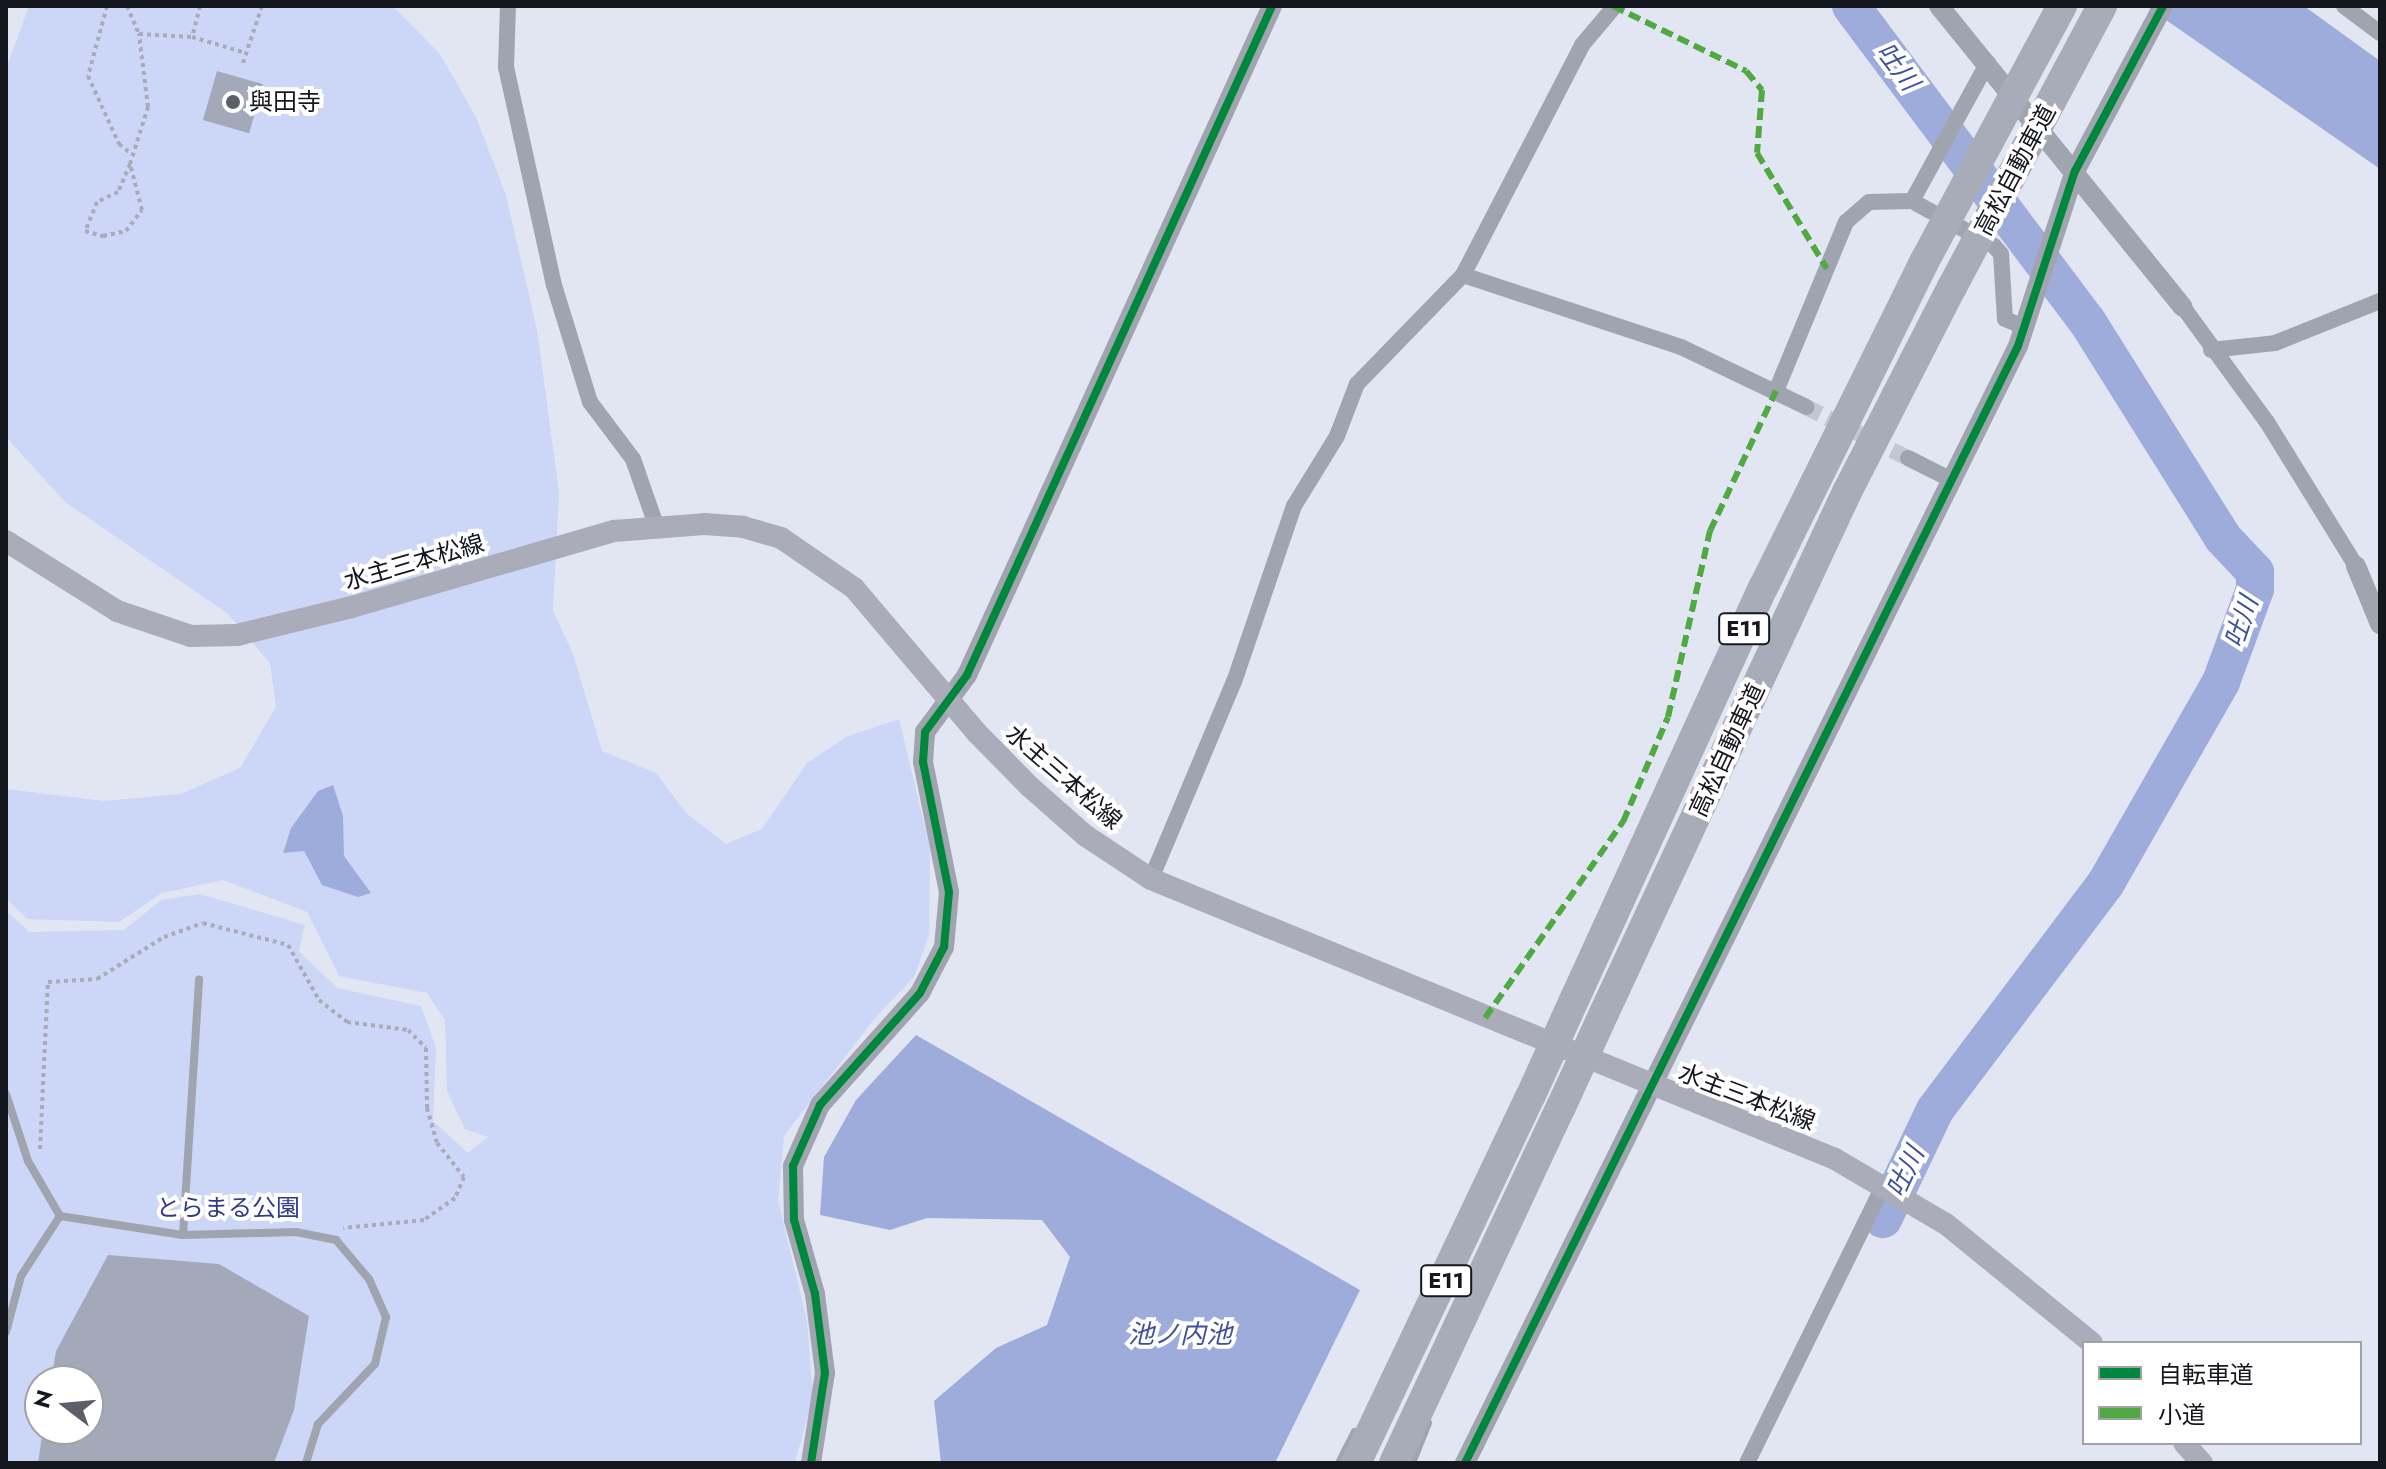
<!DOCTYPE html>
<meta charset="utf-8">
<style>
body{margin:0}
#map{position:relative;width:2386px;height:1469px;overflow:hidden;background:#e1e6f2;font-family:Jost,"Noto Sans JP",sans-serif}
div>[style]{position:absolute}
[style*='--x']{left:calc(var(--x)*1px);top:calc(var(--y)*1px);width:calc(var(--w)*1px);rotate:calc(var(--a)*1deg)}
.green>*{inset:0;background:#ccd6f6}
.water>*{inset:0;background:#9eacdc}
.river>*{height:38px;margin:-19px;padding:0 19px;transform-origin:19px;border-radius:19px;background:#9eacdc}
.building>*{inset:0;background:#a4a9ba;transform-origin:0 0}
.minor-tunnel>*{height:16px;margin-top:-8px;transform-origin:0;background:repeating-linear-gradient(90deg,#c2c7d2 0 16px,transparent 0 24px)}
.path>*{height:4px;margin-top:-2px;transform-origin:0;background:repeating-linear-gradient(90deg,#a9acb6 0 4px,transparent 0 8px)}
.service>*{height:8px;margin:-4px;padding:0 4px;transform-origin:4px;border-radius:4px;background:#a0a4ae}
.minor>*{height:16px;margin:-8px;padding:0 8px;transform-origin:8px;border-radius:8px;background:#a0a4ae}
.tertiary>*{height:20px;margin:-10px;padding:0 10px;transform-origin:10px;border-radius:10px;background:#a0a4ae}
.secondary>*{height:22px;margin:-11px;padding:0 11px;transform-origin:11px;border-radius:11px;background:#aaadb9}
.motorway>*{height:30px;margin:-15px;padding:0 15px;transform-origin:15px;border-radius:15px;background:#a8abb8}
.motorway-bridge>*{height:30px;margin:-15px;padding:0 15px;transform-origin:15px;border-radius:15px;background:#a8abb8}
.quiet>*{height:6px;margin-top:-3px;transform-origin:0;background:repeating-linear-gradient(90deg,#51a943 0 12px,transparent 0 18px)}
.cycleway>*{height:8px;margin:-4px;padding:0 4px;transform-origin:4px;border-radius:4px;background:#00873e}
.dots>*{width:22px;height:22px;translate:-50% -50%;box-sizing:border-box;border:4px solid #fff;border-radius:50%}
span{translate:-50% -50%;white-space:nowrap;text-align:center;line-height:1.15;-webkit-text-stroke:8px #fff;paint-order:stroke}
.shield-label span{padding:2px 6px;background:#fff;border:2px solid;border-radius:6px;-webkit-text-stroke-width:0}
.shield-label{font-size:22px;color:#15171f;font-weight:700}
.poi-label{font-size:24px;color:#15171f}
.left{translate:0 -50%;text-align:left}
.street-label{font-size:24px;color:#15171f}
.park-label{font-size:24px;color:#2e3b87}
.water-label{font-size:26px;color:#40509d;font-style:italic}
.frame{position:absolute;inset:0;border:8px solid #15171f;pointer-events:none}
.legend{position:absolute;left:2082px;top:1341px;width:280px;height:104px;box-sizing:border-box;background:#fff;border:2px solid #a1a2a5;margin:0;padding:10px 14px;list-style:none;font-size:24px;color:#15171f}
.legend li{display:flex;align-items:center;gap:16px;height:40px}
.legend b{width:40px;border:2px solid #a1a2a5}
.north{position:absolute;left:24px;top:1365px;width:80px;height:80px;box-sizing:border-box;background:#fff;border:2px solid #a1a2a5;border-radius:50%;rotate:286deg;font-size:22px;font-weight:700;line-height:32px;text-align:center;color:#15171f}
.north::after{content:'';display:block;margin:auto;width:28px;height:36px;background:#5c5f69;clip-path:polygon(50% 0,100% 100%,50% 72%,0 100%)}
</style>
<div id="map">
<div class="green">
<div style="clip-path:polygon(evenodd,29px 6px,393px 6px,440px 54px,476px 117px,506px 195px,537px 330px,559px 492px,553px 611px,573px 654px,602px 751px,656px 773px,686px 813px,726px 844px,762px 829px,807px 763px,846px 737px,899px 719px,930px 848px,929px 936px,914px 977px,875px 1018px,784px 1136px,778px 1200px,807px 1321px,813px 1396px,795px 1463px,6px 1463px,6px 910px,29px 932px,124px 930px,161px 900px,200px 894px,305px 925px,299px 951px,337px 988px,421px 1006px,436px 1048px,433px 1121px,468px 1153px,488px 1137px,465px 1129px,447px 1091px,445px 1020px,427px 993px,339px 976px,307px 912px,223px 880px,162px 893px,119px 922px,28px 919px,6px 899px,6px 789px,104px 801px,181px 794px,240px 768px,276px 707px,270px 663px,227px 613px,65px 502px,6px 437px,6px 69px,29px 6px,40px 1381px,88px 1381px,88px 1429px,40px 1429px,40px 1381px)"></div>
</div>
<div class="water">
<div style="clip-path:polygon(2146px 6px,2304px 6px,2380px 61px,2380px 169px)"></div>
<div style="clip-path:polygon(333px 785px,343px 816px,344px 856px,371px 893px,358px 897px,322px 885px,304px 851px,283px 853px,291px 828px,318px 791px)"></div>
<div style="clip-path:polygon(916px 1035px,1360px 1290px,1275px 1463px,941px 1463px,934px 1401px,996px 1348px,1047px 1325px,1070px 1257px,1042px 1220px,927px 1218px,890px 1230px,820px 1215px,824px 1157px,856px 1100px)"></div>
</div>
<div class="river">
<div style="--x:1851;--y:6;--w:394;--a:53.2"></div>
<div style="--x:2087;--y:321;--w:256;--a:57.9"></div>
<div style="--x:2223;--y:538;--w:47;--a:46.7"></div>
<div style="--x:2255;--y:572;--w:17;--a:90"></div>
<div style="--x:2255;--y:589;--w:99;--a:110.1"></div>
<div style="--x:2221;--y:682;--w:232;--a:119.8"></div>
<div style="--x:2106;--y:883;--w:284;--a:127"></div>
<div style="--x:1935;--y:1110;--w:121;--a:115.5"></div>
</div>
<div class="building">
<div style="left:217px;top:71px;width:48px;height:51px;rotate:16deg"></div>
<div style="clip-path:polygon(108px 1255px,219px 1264px,309px 1316px,294px 1410px,274px 1463px,38px 1463px,43px 1429px,88px 1429px,88px 1381px,51px 1381px,56px 1351px)"></div>
</div>
<div class="minor-tunnel">
<div style="--x:1806;--y:407;--w:114;--a:26.6"></div>
</div>
<div class="path">
<div style="--x:107;--y:6;--w:73;--a:105.2"></div>
<div style="--x:88;--y:76;--w:75;--a:65.5"></div>
<div style="--x:119;--y:144;--w:14;--a:39"></div>
<div style="--x:127;--y:6;--w:30;--a:67"></div>
<div style="--x:200;--y:6;--w:32;--a:104"></div>
<div style="--x:192;--y:37;--w:56;--a:16.5"></div>
<div style="--x:243;--y:63;--w:60;--a:-71.6"></div>
<div style="--x:130;--y:164;--w:30;--a:113"></div>
<div style="--x:118;--y:192;--w:23;--a:155"></div>
<div style="--x:97;--y:202;--w:31;--a:112"></div>
<div style="--x:85;--y:231;--w:19;--a:16"></div>
<div style="--x:103;--y:236;--w:24;--a:-12"></div>
<div style="--x:126;--y:231;--w:26;--a:-53"></div>
<div style="--x:142;--y:210;--w:48;--a:-104.6"></div>
<div style="--x:130;--y:164;--w:60;--a:-72.5"></div>
<div style="--x:148;--y:107;--w:74;--a:-97"></div>
<div style="--x:139;--y:34;--w:53;--a:3.2"></div>
<div style="--x:40;--y:1149;--w:167;--a:-87.3"></div>
<div style="--x:48;--y:982;--w:49;--a:-3.5"></div>
<div style="--x:97;--y:979;--w:79;--a:-32.1"></div>
<div style="--x:164;--y:937;--w:41;--a:-19.7"></div>
<div style="--x:203;--y:923;--w:88;--a:14.5"></div>
<div style="--x:288;--y:945;--w:63;--a:60.6"></div>
<div style="--x:319;--y:1000;--w:36;--a:38"></div>
<div style="--x:347;--y:1022;--w:62;--a:7.5"></div>
<div style="--x:408;--y:1030;--w:25;--a:45"></div>
<div style="--x:426;--y:1048;--w:60;--a:89"></div>
<div style="--x:427;--y:1108;--w:36;--a:74"></div>
<div style="--x:437;--y:1143;--w:43;--a:51.5"></div>
<div style="--x:464;--y:1177;--w:23;--a:113"></div>
<div style="--x:455;--y:1198;--w:38;--a:145"></div>
<div style="--x:424;--y:1220;--w:81;--a:174.4"></div>
</div>
<div class="service">
<div style="--x:6;--y:1094;--w:71;--a:71.8"></div>
<div style="--x:28;--y:1161;--w:64;--a:59.8"></div>
<div style="--x:183;--y:1235;--w:256;--a:-86.4"></div>
<div style="--x:6;--y:1332;--w:58;--a:-75"></div>
<div style="--x:21;--y:1276;--w:72;--a:-57"></div>
<div style="--x:60;--y:1216;--w:124;--a:8.8"></div>
<div style="--x:183;--y:1235;--w:113;--a:-1.5"></div>
<div style="--x:296;--y:1232;--w:41;--a:11.3"></div>
<div style="--x:336;--y:1240;--w:51;--a:49.8"></div>
<div style="--x:369;--y:1279;--w:42;--a:65.9"></div>
<div style="--x:386;--y:1317;--w:48;--a:103.2"></div>
<div style="--x:375;--y:1364;--w:83;--a:133.5"></div>
<div style="--x:318;--y:1424;--w:41;--a:107.1"></div>
<div style="--x:1339;--y:1463;--w:35;--a:-63"></div>
<div style="--x:1412;--y:1463;--w:43;--a:-68.2"></div>
</div>
<div class="minor">
<div style="--x:508;--y:6;--w:61;--a:91.9"></div>
<div style="--x:506;--y:67;--w:223;--a:77.6"></div>
<div style="--x:554;--y:285;--w:122;--a:72.9"></div>
<div style="--x:590;--y:402;--w:71;--a:53"></div>
<div style="--x:633;--y:459;--w:70;--a:70.8"></div>
<div style="--x:2344;--y:6;--w:45;--a:36.9"></div>
<div style="--x:1912;--y:201;--w:158;--a:-61.3"></div>
<div style="--x:1463;--y:275;--w:230;--a:18.3"></div>
<div style="--x:1681;--y:347;--w:139;--a:25.6"></div>
<div style="--x:2183;--y:307;--w:142;--a:53.9"></div>
<div style="--x:2267;--y:422;--w:169;--a:58.3"></div>
<div style="--x:2211;--y:350;--w:64;--a:-6.2"></div>
<div style="--x:2275;--y:343;--w:113;--a:-21.8"></div>
<div style="--x:1776;--y:391;--w:183;--a:-67.5"></div>
<div style="--x:1846;--y:222;--w:30;--a:-41"></div>
<div style="--x:1869;--y:202;--w:43;--a:-1.3"></div>
<div style="--x:1912;--y:201;--w:94;--a:28.8"></div>
<div style="--x:1994;--y:246;--w:11;--a:49"></div>
<div style="--x:2001;--y:254;--w:65;--a:86.5"></div>
<div style="--x:2005;--y:319;--w:21;--a:23"></div>
<div style="--x:1908;--y:458;--w:47;--a:26.6"></div>
<div style="--x:1151;--y:879;--w:214;--a:-67.2"></div>
<div style="--x:1234;--y:682;--w:186;--a:-71.2"></div>
<div style="--x:1294;--y:506;--w:82;--a:-58.4"></div>
<div style="--x:1337;--y:436;--w:56;--a:-69"></div>
<div style="--x:1357;--y:384;--w:152;--a:-45.8"></div>
<div style="--x:1463;--y:275;--w:259;--a:-62.6"></div>
<div style="--x:1582;--y:45;--w:51;--a:-49.8"></div>
<div style="--x:1747;--y:1463;--w:308;--a:-63.8"></div>
</div>
<div class="tertiary">
<div style="--x:1939;--y:6;--w:387;--a:51"></div>
<div style="--x:2356;--y:566;--w:63;--a:67.5"></div>
<div style="--x:811;--y:1463;--w:91;--a:-81.2"></div>
<div style="--x:825;--y:1373;--w:80;--a:-97.2"></div>
<div style="--x:815;--y:1294;--w:77;--a:-105.8"></div>
<div style="--x:794;--y:1220;--w:54;--a:-91.1"></div>
<div style="--x:793;--y:1166;--w:67;--a:-66.1"></div>
<div style="--x:820;--y:1105;--w:150;--a:-48.2"></div>
<div style="--x:920;--y:993;--w:52;--a:-62.4"></div>
<div style="--x:944;--y:947;--w:55;--a:-84.8"></div>
<div style="--x:949;--y:892;--w:133;--a:-101.3"></div>
<div style="--x:923;--y:762;--w:30;--a:-86"></div>
<div style="--x:925;--y:732;--w:71;--a:-53.6"></div>
<div style="--x:967;--y:675;--w:735;--a:-65.49"></div>
<div style="--x:1465;--y:1463;--w:1246;--a:-63.66"></div>
<div style="--x:2018;--y:346;--w:184;--a:-72"></div>
<div style="--x:2075;--y:171;--w:187;--a:-61.9"></div>
</div>
<div class="secondary">
<div style="--x:6;--y:541;--w:131;--a:32.2"></div>
<div style="--x:117;--y:611;--w:78;--a:18.7"></div>
<div style="--x:191;--y:636;--w:46;--a:-1.2"></div>
<div style="--x:237;--y:635;--w:118;--a:-13.7"></div>
<div style="--x:352;--y:607;--w:273;--a:-16.2"></div>
<div style="--x:614;--y:531;--w:90;--a:-4.4"></div>
<div style="--x:704;--y:524;--w:39;--a:4"></div>
<div style="--x:743;--y:527;--w:40;--a:16"></div>
<div style="--x:781;--y:538;--w:88;--a:34.4"></div>
<div style="--x:854;--y:588;--w:190;--a:49.7"></div>
<div style="--x:977;--y:733;--w:74;--a:45.5"></div>
<div style="--x:1029;--y:786;--w:76;--a:41.3"></div>
<div style="--x:1086;--y:836;--w:78;--a:33.5"></div>
<div style="--x:1151;--y:879;--w:739;--a:22.26"></div>
<div style="--x:1835;--y:1159;--w:129;--a:30.4"></div>
<div style="--x:1946;--y:1224;--w:188;--a:39.2"></div>
<div style="--x:2184;--y:1443;--w:27;--a:48"></div>
</div>
<div class="motorway">
<div style="--x:1575;--y:998;--w:453;--a:-65.4"></div>
<div style="--x:1764;--y:586;--w:359;--a:-63.7"></div>
<div style="--x:1604;--y:1013;--w:575;--a:-65"></div>
<div style="--x:1847;--y:492;--w:230;--a:-62.9"></div>
<div style="--x:1356;--y:1463;--w:407;--a:-64.6"></div>
<div style="--x:1394;--y:1463;--w:393;--a:-64.9"></div>
</div>
<div class="motorway-bridge">
<div style="--x:1923;--y:264;--w:293;--a:-61.7"></div>
<div style="--x:1952;--y:287;--w:319;--a:-61.9"></div>
<div style="--x:1531;--y:1095;--w:107;--a:-65.6"></div>
<div style="--x:1561;--y:1107;--w:103;--a:-65.4"></div>
</div>
<div class="quiet">
<div style="--x:1613;--y:6;--w:148;--a:26"></div>
<div style="--x:1746;--y:71;--w:25;--a:50"></div>
<div style="--x:1762;--y:90;--w:63;--a:94.5"></div>
<div style="--x:1757;--y:153;--w:135;--a:58.9"></div>
<div style="--x:1485;--y:1018;--w:240;--a:-54.9"></div>
<div style="--x:1623;--y:822;--w:114;--a:-66.8"></div>
<div style="--x:1668;--y:717;--w:191;--a:-77.3"></div>
<div style="--x:1710;--y:531;--w:155;--a:-64.8"></div>
</div>
<div class="cycleway">
<div style="--x:811;--y:1463;--w:91;--a:-81.2"></div>
<div style="--x:825;--y:1373;--w:80;--a:-97.2"></div>
<div style="--x:815;--y:1294;--w:77;--a:-105.8"></div>
<div style="--x:794;--y:1220;--w:54;--a:-91.1"></div>
<div style="--x:793;--y:1166;--w:67;--a:-66.1"></div>
<div style="--x:820;--y:1105;--w:150;--a:-48.2"></div>
<div style="--x:920;--y:993;--w:52;--a:-62.4"></div>
<div style="--x:944;--y:947;--w:55;--a:-84.8"></div>
<div style="--x:949;--y:892;--w:133;--a:-101.3"></div>
<div style="--x:923;--y:762;--w:30;--a:-86"></div>
<div style="--x:925;--y:732;--w:71;--a:-53.6"></div>
<div style="--x:967;--y:675;--w:735;--a:-65.49"></div>
<div style="--x:1465;--y:1463;--w:1246;--a:-63.66"></div>
<div style="--x:2018;--y:346;--w:184;--a:-72"></div>
<div style="--x:2075;--y:171;--w:187;--a:-61.9"></div>
</div>
<div class="dots">
<div style="left:233px;top:102px;background:#5c5f69"></div>
</div>
<div class="shield-label">
<span style="left:1744px;top:629px">E11</span>
<span style="left:1446px;top:1281px">E11</span>
</div>
<div class="poi-label">
<span class="left" style="left:249px;top:102px">與田寺</span>
</div>
<div class="street-label">
<span style="left:2015px;top:170px;rotate:-62deg">高松自動車道</span>
<span style="left:414px;top:562px;rotate:-16deg">水主三本松線</span>
<span style="left:1727px;top:750px;rotate:-65deg">高松自動車道</span>
<span style="left:1064px;top:777px;rotate:41deg">水主三本松線</span>
<span style="left:1747px;top:1097px;rotate:21deg">水主三本松線</span>
</div>
<div class="park-label">
<span style="left:228px;top:1208px">とらまる公園</span>
</div>
<div class="water-label">
<span style="left:1897px;top:67px;rotate:53deg">吐川</span>
<span style="left:2242px;top:622px;rotate:-71deg">吐川</span>
<span style="left:1906px;top:1172px;rotate:-65deg">吐川</span>
<span style="left:1180px;top:1335px">池ノ内池</span>
</div>
<div class="frame"></div>
<ul class="legend">
<li><b style="height:10px;background:#00873e"></b>自転車道</li>
<li><b style="height:10px;background:#51a943"></b>小道</li>
</ul>
<div class="north">N</div>
</div>
